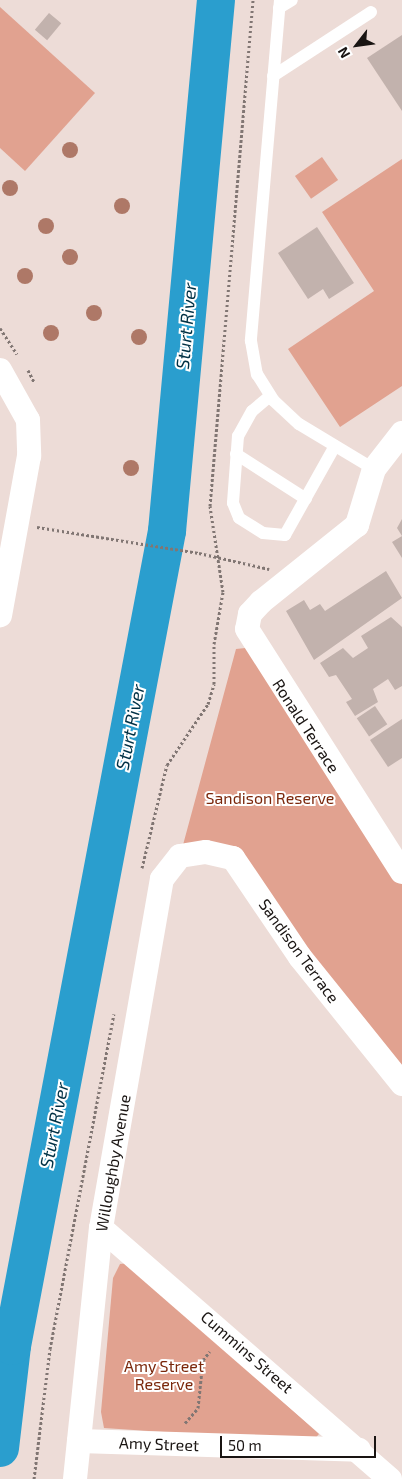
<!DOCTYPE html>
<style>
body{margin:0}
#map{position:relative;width:402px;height:1479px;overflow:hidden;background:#eddcd7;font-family:"Exo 2",sans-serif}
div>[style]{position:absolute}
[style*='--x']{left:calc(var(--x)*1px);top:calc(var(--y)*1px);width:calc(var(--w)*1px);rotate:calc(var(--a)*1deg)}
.green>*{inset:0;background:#e1a290;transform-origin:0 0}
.river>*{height:38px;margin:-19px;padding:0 19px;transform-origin:19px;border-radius:19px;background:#2a9ece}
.building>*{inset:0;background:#c2b2ad;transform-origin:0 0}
.path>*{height:3px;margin-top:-1.5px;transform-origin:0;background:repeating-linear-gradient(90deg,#817673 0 2.5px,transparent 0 5px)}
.service>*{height:12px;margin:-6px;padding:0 6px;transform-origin:6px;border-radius:6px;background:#fff}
.minor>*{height:24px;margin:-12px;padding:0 12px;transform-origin:12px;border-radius:12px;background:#fff}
.trees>*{width:16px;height:16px;margin:-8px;border-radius:50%;background:#ae7867}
span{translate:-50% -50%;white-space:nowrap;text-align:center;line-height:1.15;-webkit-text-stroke:4px #fff;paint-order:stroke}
.street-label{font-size:16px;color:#191412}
.park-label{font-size:16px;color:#7a270b}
.water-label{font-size:18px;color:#003145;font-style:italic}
.north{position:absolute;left:332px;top:20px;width:50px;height:50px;-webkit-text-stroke:4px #fff;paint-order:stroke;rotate:240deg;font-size:14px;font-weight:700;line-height:20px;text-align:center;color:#191412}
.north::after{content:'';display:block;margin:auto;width:18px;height:22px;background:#191412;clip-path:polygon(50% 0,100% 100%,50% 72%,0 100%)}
.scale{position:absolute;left:220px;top:1436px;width:156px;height:22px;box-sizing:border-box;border:2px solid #191412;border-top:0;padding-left:6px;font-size:15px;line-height:18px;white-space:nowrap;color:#191412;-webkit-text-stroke:4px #fff;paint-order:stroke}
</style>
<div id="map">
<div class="green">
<div style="clip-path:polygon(0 7px,95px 93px,25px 171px,0 148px)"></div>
<div style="left:322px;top:157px;width:28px;height:33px;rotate:55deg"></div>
<div style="clip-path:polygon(402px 159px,402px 386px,340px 427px,288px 349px,374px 291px,322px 212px)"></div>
<div style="clip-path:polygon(255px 647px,402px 872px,402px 1084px,233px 858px,180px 856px,236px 649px)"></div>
<div style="clip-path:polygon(129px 1263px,319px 1434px,312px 1442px,104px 1428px,101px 1412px,113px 1278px,120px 1264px)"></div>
</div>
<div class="river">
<div style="--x:0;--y:1448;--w:103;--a:-83.3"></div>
<div style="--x:12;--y:1346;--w:830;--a:-79.23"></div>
<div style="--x:167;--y:531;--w:533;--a:-84.73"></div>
</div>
<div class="building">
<div style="left:49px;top:13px;width:16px;height:22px;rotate:40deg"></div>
<div style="clip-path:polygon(402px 35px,402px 111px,367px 58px)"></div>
<div style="clip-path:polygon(317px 227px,354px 283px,329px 299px,323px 289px,308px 299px,278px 253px)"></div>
<div style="clip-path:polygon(402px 519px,402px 558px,392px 542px,402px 536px,397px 528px)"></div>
<div style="clip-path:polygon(386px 571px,402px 598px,314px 660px,286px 611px,304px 600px,310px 610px,320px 604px,325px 611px)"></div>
<div style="clip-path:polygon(391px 617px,402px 627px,402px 686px,395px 690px,388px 679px,373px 689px,378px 702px,355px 716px,346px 702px,352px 699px,336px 675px,329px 677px,320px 663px,343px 648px,353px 658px,368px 648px,361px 636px)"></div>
<div style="left:375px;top:706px;width:22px;height:22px;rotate:56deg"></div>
<div style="clip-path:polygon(402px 719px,402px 758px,388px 767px,370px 740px)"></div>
</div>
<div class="path">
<div style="--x:0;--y:328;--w:31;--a:57"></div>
<div style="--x:28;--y:370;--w:13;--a:63"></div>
<div style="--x:37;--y:527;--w:164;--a:9.1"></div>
<div style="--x:199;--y:553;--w:72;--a:12.9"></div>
<div style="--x:142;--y:868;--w:106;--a:-76.4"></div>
<div style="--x:167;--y:765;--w:73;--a:-56.1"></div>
<div style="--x:208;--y:704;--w:21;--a:-73"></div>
<div style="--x:214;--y:684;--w:40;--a:-90"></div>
<div style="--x:214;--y:644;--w:53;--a:-80.2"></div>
<div style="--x:223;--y:592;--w:87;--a:-98.6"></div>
<div style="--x:210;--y:506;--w:508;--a:-85.14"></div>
<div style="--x:185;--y:1423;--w:20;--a:-49"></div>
<div style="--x:198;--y:1408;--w:48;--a:-84.1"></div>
<div style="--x:203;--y:1360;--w:11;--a:-52"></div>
<div style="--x:34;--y:1479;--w:131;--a:-83"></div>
<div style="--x:50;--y:1349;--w:341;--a:-79.2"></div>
</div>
<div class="service">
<div style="--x:280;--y:0;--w:342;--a:94.9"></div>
<div style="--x:251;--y:341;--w:34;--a:80"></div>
<div style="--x:257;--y:374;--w:31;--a:58"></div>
<div style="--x:273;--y:400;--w:35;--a:43"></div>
<div style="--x:299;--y:424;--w:87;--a:31"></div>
<div style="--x:279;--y:8;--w:15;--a:-32"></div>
<div style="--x:273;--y:76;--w:117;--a:-33.1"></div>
<div style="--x:270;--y:396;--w:23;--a:140"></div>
<div style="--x:252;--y:411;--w:29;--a:119"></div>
<div style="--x:238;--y:436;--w:67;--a:94.3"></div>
<div style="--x:233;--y:503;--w:16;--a:68"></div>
<div style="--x:239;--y:518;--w:28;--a:32"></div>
<div style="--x:263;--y:533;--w:22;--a:5"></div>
<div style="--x:285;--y:535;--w:102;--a:-60.7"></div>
<div style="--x:236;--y:454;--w:83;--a:32.7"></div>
</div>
<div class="minor">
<div style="--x:0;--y:370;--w:57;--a:60.8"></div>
<div style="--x:28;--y:420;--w:36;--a:88"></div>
<div style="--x:29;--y:456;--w:162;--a:100.3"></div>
<div style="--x:402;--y:433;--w:46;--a:127.9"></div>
<div style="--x:374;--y:469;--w:59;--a:106.9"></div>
<div style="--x:357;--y:525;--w:123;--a:141.3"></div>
<div style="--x:261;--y:602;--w:16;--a:133"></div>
<div style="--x:250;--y:614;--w:15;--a:101"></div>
<div style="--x:247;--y:629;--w:288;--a:57.5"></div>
<div style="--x:101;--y:1228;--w:383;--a:41"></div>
<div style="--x:79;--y:1441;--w:280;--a:1.8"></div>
<div style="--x:75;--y:1479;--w:252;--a:-84.1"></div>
<div style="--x:101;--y:1228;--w:354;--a:-80.1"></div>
<div style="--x:162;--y:879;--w:29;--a:-52"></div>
<div style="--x:180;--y:856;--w:26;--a:-9"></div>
<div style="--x:206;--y:852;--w:28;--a:13"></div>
<div style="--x:233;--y:858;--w:120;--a:55.9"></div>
<div style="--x:300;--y:957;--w:163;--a:51.2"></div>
</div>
<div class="trees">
<div style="left:70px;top:150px"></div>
<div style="left:10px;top:188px"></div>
<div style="left:122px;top:206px"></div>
<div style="left:46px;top:226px"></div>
<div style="left:70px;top:257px"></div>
<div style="left:25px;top:276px"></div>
<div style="left:94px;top:313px"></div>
<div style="left:51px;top:333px"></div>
<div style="left:139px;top:337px"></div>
<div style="left:131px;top:468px"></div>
</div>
<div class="street-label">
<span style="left:306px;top:726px;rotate:57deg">Ronald Terrace</span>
<span style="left:299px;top:951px;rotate:54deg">Sandison Terrace</span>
<span style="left:113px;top:1163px;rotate:-80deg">Willoughby Avenue</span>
<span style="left:247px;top:1352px;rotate:41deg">Cummins Street</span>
<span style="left:159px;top:1444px;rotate:2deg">Amy Street</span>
</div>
<div class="park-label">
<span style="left:270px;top:798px">Sandison Reserve</span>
<span style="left:164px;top:1375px">Amy Street<br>Reserve</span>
</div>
<div class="water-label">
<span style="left:186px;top:326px;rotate:-85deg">Sturt River</span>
<span style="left:130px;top:727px;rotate:-79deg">Sturt River</span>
<span style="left:54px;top:1125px;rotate:-79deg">Sturt River</span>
</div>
<div class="north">N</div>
<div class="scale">50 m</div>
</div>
